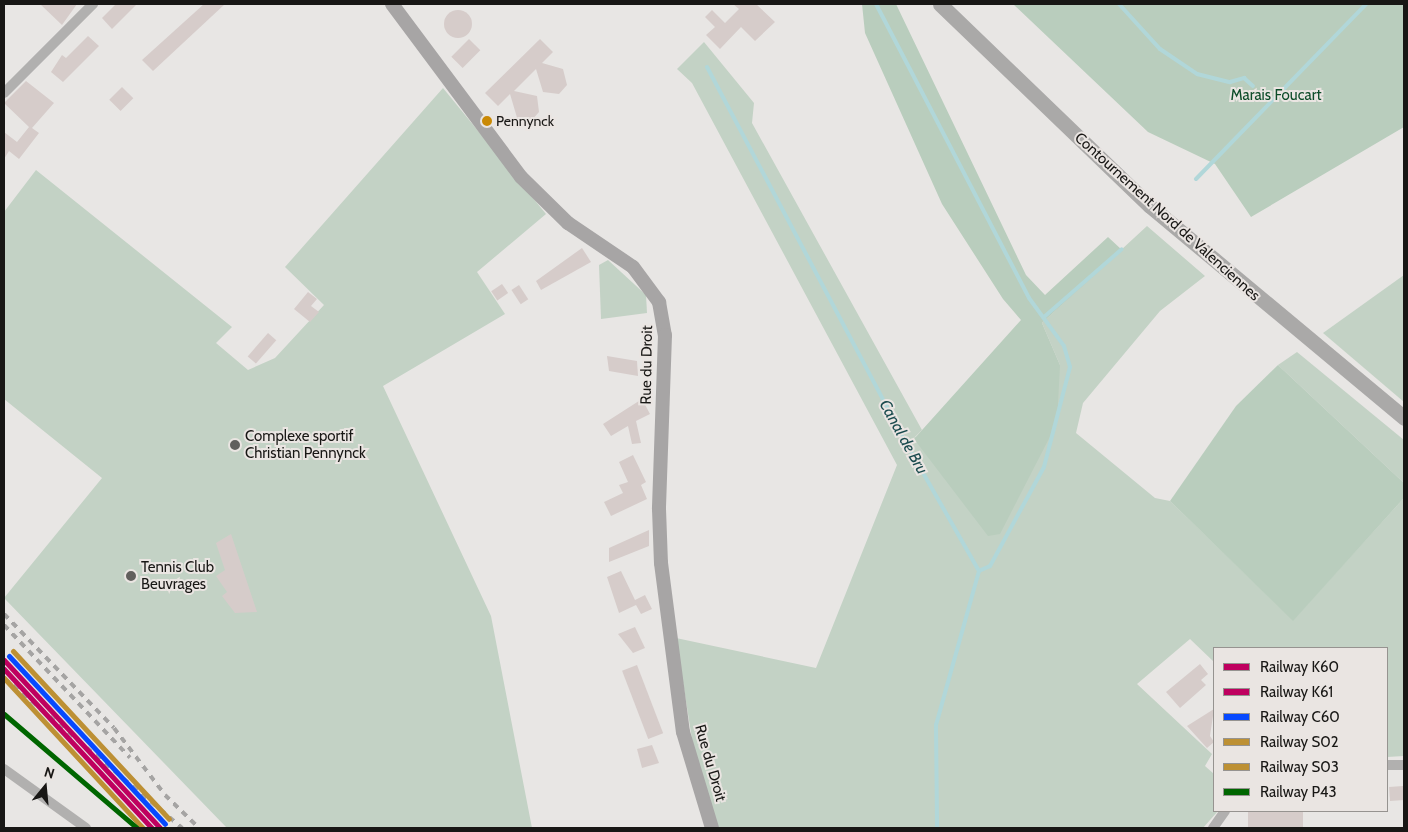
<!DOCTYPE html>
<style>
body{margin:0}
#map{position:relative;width:1408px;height:832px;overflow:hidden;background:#e8e6e4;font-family:Cabin,sans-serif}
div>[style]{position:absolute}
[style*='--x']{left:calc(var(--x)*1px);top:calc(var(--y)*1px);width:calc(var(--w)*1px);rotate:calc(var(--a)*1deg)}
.green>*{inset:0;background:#c3d2c5}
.forest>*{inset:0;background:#b9cdbd}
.stream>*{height:4px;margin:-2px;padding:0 2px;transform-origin:2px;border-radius:2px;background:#b1d7d9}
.building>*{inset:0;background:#d6ccca;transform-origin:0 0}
.round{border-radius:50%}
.street>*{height:10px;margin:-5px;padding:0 5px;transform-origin:5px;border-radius:5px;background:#b1b0af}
.secondary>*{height:14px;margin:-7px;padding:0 7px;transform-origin:7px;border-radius:7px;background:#a7a5a5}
.primary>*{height:15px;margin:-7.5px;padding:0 7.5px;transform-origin:7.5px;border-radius:7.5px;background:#aaa9a8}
.rail>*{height:4px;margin-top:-2px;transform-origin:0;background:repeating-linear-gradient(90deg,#a5a4a3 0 6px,transparent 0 12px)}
.rail-1>*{height:5px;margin:-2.5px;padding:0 2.5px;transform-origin:2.5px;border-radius:2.5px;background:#bf005f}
.rail-2>*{height:5px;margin:-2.5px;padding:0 2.5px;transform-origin:2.5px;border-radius:2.5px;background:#bf005f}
.rail-3>*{height:5px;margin:-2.5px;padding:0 2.5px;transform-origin:2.5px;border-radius:2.5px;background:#0749ff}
.rail-4>*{height:5px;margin:-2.5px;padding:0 2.5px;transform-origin:2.5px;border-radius:2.5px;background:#bd9034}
.rail-5>*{height:5px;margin:-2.5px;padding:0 2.5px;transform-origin:2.5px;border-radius:2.5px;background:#bd9034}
.rail-6>*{height:5px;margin:-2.5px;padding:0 2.5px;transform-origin:2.5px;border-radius:2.5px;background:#060}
.dots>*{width:14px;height:14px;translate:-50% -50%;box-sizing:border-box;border:2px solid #eae5e2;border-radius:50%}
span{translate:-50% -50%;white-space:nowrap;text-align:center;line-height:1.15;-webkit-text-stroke:4px #eae5e2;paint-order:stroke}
.bus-label{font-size:14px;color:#181715}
.left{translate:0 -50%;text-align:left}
.park-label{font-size:15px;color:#0d4c29}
.street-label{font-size:15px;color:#181715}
.poi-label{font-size:15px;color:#181715}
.water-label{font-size:16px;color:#1a4b4e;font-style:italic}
.frame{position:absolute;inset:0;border:5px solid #181715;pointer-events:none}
.legend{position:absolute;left:1213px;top:647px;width:175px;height:165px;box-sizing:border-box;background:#eae5e2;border:1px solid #969390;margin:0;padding:6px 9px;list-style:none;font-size:15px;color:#181715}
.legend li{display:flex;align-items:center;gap:10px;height:25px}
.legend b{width:25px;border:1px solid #969390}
.north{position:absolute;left:20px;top:762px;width:50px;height:50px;-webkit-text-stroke:4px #eae5e2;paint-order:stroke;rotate:17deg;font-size:14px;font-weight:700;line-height:20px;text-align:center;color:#181715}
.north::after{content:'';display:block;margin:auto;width:18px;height:22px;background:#181715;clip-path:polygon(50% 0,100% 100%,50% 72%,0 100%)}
</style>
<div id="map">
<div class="green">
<div style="clip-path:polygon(704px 42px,754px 103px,752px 123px,922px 430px,914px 438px,1060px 365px,1042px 323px,1147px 226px,1205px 276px,1160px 311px,1083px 403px,1076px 433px,1155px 498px,1170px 501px,1293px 620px,1404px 498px,1404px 756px,1387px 757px,1387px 648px,1214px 648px,1214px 662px,1190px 639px,1137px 684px,1212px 754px,1205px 766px,1214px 774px,1218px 811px,1203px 828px,718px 828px,695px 758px,676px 638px,816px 668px,897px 465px,692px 83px,677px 69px)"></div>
<div style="clip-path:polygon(443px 88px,546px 214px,477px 272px,505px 314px,383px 386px,491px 616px,532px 828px,227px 828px,4px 598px,102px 478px,4px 399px,4px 212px,36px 170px,232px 327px,216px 343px,248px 370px,275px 358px,324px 305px,285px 267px)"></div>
<div style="clip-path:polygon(608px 260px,646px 295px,647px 313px,601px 319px,599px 265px)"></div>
<div style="clip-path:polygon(1404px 275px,1404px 402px,1323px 333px)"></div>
<div style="clip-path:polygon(1297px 352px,1404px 440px,1404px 483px,1278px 365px)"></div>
</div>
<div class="forest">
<div style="clip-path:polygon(862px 4px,896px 4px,1026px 275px,1045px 295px,1108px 237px,1122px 250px,1042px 323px,1060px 365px,1057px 423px,1000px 534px,988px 536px,914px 439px,1021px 320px,1003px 299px,942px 204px,865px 33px)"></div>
<div style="clip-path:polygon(1013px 4px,1404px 4px,1404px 127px,1251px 217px,1215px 164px,1148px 132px)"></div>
<div style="clip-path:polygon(1278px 365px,1404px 483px,1404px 498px,1293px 621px,1170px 501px,1236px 406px)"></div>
</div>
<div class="stream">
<div style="--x:876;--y:4;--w:331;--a:62.5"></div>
<div style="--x:1029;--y:298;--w:59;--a:53.9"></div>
<div style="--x:1064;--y:346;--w:22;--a:74"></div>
<div style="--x:1070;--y:367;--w:103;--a:104.6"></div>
<div style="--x:1044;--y:467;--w:113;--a:118.6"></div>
<div style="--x:990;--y:566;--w:12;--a:156"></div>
<div style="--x:1119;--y:4;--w:61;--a:47.7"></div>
<div style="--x:1160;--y:49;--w:45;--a:34"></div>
<div style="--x:1197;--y:74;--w:34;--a:14"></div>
<div style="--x:1230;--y:82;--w:15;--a:-16"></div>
<div style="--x:1244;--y:78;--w:12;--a:42"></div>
<div style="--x:707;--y:67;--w:425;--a:62.1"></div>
<div style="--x:906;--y:443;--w:147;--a:60.3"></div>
<div style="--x:979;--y:571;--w:160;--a:105.6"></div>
<div style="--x:936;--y:725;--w:103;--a:89.4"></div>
<div style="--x:1196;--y:179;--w:244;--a:-45.8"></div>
<div style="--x:1044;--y:317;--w:103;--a:-41.1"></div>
</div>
<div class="building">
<div style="clip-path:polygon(40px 4px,77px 4px,62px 25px)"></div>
<div style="clip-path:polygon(116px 4px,137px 4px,112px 29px,102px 18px)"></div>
<div style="clip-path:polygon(204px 4px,225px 4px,153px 71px,142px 60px)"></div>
<div style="clip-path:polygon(733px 4px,756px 4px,775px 22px,755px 41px,741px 27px,720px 49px,706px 35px,715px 27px,705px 17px,712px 10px,725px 23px,739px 9px)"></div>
<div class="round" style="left:444px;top:10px;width:28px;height:28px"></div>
<div style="clip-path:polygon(88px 36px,99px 46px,63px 82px,51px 72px,62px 55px,66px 58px)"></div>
<div style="left:469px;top:39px;width:16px;height:25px;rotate:45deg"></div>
<div style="clip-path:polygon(540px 39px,553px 52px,542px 63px,563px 69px,567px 85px,559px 94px,543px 92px,536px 69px,514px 91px,537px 96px,539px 112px,531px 121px,518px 121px,510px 94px,498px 106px,485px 93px)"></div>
<div style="clip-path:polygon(26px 81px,54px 103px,32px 128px,39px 133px,19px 159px,9px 151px,4px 159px,4px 132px,17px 142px,29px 127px,4px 103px)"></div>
<div style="left:122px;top:87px;width:16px;height:18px;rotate:45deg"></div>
<div style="clip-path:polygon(582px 248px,591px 262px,541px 290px,536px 281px)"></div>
<div style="left:502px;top:284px;width:11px;height:13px;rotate:56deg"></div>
<div style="left:519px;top:285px;width:17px;height:9px;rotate:57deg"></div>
<div style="clip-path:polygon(308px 292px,317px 299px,311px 306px,319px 312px,310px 322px,294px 309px)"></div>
<div style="left:268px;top:333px;width:11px;height:31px;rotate:41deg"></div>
<div style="clip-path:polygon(607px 356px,637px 361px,638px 376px,609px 371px)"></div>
<div style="clip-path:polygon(642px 399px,650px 414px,636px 421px,641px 443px,632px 444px,628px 426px,611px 436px,603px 424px)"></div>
<div style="clip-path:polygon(633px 455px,646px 482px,641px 485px,647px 499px,611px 516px,604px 502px,623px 493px,619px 485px,628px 482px,619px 462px)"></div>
<div style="clip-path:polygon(649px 530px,649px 546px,609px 562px,609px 548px)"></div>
<div style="clip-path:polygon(231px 534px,257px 612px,235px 613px,222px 596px,227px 592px,216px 576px,225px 570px,216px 543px)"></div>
<div style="clip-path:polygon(621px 571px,635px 600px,645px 595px,652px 609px,641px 614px,636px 605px,619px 613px,607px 577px)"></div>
<div style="clip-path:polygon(635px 627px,645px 648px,633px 653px,618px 634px)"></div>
<div style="clip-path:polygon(1200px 664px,1208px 674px,1201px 680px,1206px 685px,1180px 708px,1166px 692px)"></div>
<div style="left:637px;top:665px;width:73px;height:16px;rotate:69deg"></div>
<div style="clip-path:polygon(1214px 709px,1210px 736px,1214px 742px,1207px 748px,1187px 726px)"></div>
<div style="clip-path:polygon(652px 745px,659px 763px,642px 768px,637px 749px)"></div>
<div style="left:1403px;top:786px;width:14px;height:14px;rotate:86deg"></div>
<div style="left:1248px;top:811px;width:55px;height:17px"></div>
</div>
<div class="street">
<div style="--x:4;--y:93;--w:126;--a:-45"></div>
<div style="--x:1387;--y:765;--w:17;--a:0"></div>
<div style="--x:4;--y:769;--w:101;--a:35.7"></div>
<div style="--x:1213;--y:828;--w:21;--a:-55"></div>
</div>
<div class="secondary">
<div style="--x:392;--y:4;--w:216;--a:53.3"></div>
<div style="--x:521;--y:177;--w:66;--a:44.4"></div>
<div style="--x:568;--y:223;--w:78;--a:34.1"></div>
<div style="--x:633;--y:267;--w:44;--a:53.4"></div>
<div style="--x:659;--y:302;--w:34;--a:80"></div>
<div style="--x:665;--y:335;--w:174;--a:92"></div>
<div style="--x:659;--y:509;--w:54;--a:87.9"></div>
<div style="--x:661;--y:563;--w:170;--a:82.6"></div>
<div style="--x:683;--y:732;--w:100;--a:73.2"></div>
</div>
<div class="primary">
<div style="--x:940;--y:4;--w:291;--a:43.9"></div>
<div style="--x:1150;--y:206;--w:331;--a:39.8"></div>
</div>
<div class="rail">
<div style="--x:4;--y:614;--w:158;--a:46"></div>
<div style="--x:114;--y:728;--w:84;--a:52.7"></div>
<div style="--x:165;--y:795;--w:47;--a:44.1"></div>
<div style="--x:4;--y:625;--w:183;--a:46.5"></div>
<div style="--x:4;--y:678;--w:233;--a:40.1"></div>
</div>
<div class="rail-1">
<div style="--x:4;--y:660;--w:229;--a:47.1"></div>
</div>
<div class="rail-2">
<div style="--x:4;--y:669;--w:217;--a:47.1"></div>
</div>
<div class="rail-3">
<div style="--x:9;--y:656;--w:229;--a:47.1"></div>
</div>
<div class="rail-4">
<div style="--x:4;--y:678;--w:205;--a:47.2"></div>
</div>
<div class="rail-5">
<div style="--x:13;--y:651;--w:229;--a:47.1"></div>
</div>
<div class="rail-6">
<div style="--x:4;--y:714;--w:175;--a:40.6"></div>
</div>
<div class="dots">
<div style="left:487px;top:121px;background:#ca8904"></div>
<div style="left:235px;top:445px;background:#615f5d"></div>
<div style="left:131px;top:576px;background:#615f5d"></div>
</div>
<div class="bus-label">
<span class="left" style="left:496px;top:121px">Pennynck</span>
</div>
<div class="park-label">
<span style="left:1276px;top:96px">Marais Foucart</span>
</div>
<div class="street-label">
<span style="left:1167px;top:217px;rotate:42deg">Contournement Nord de Valenciennes</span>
<span style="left:647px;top:365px;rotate:-89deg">Rue du Droit</span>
<span style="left:710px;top:763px;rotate:74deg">Rue du Droit</span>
</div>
<div class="poi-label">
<span class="left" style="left:245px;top:445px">Complexe sportif<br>Christian Pennynck</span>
<span class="left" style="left:141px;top:576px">Tennis Club<br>Beuvrages</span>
</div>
<div class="water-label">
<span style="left:903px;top:437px;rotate:61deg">Canal de Bru</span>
</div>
<div class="frame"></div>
<ul class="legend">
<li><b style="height:6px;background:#bf005f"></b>Railway K60</li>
<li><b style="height:6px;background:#bf005f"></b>Railway K61</li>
<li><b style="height:6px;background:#0749ff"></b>Railway C60</li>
<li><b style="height:6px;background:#bd9034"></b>Railway S02</li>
<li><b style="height:6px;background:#bd9034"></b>Railway S03</li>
<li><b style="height:6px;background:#060"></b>Railway P43</li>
</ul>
<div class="north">N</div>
</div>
